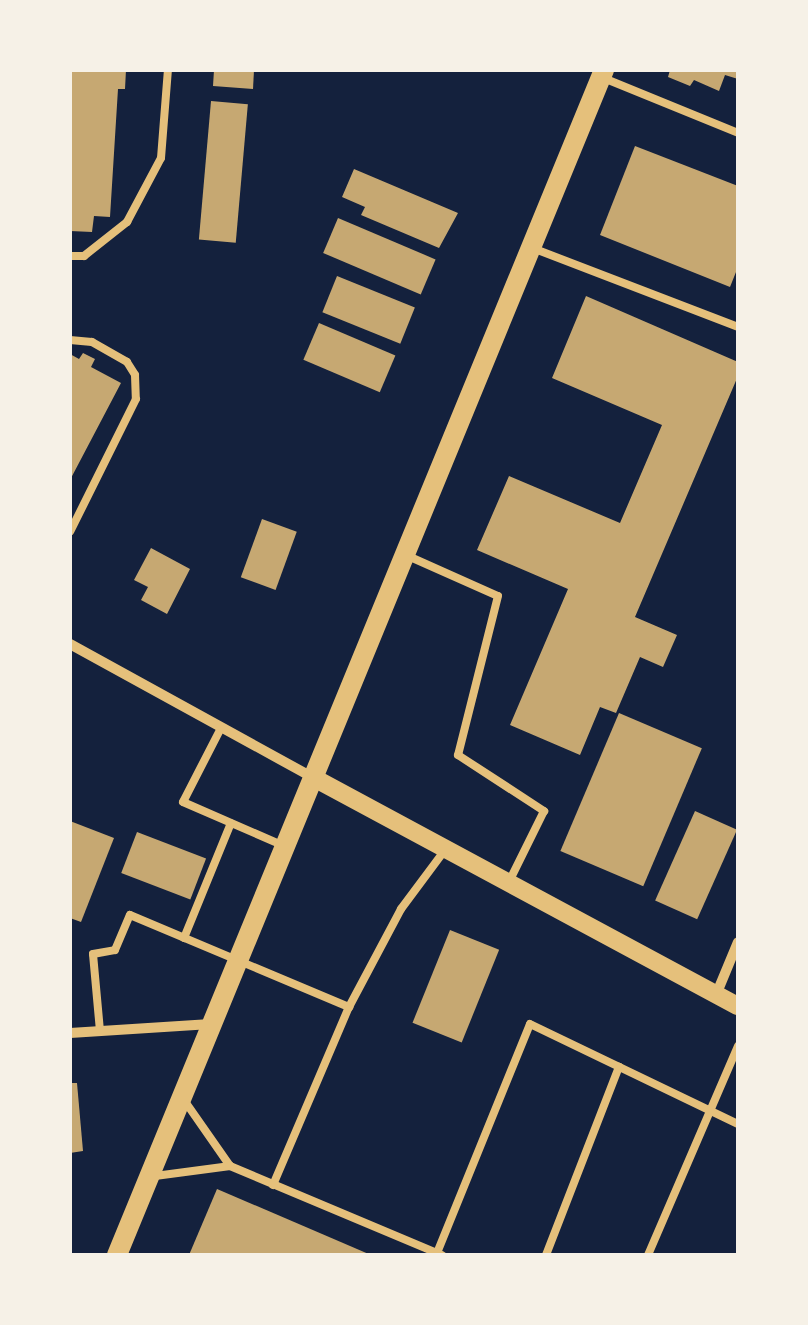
<!DOCTYPE html>
<style>
body{margin:0}
#map{position:relative;width:808px;height:1325px;overflow:hidden;background:#14213d;font-family:"Archivo Narrow",sans-serif}
div>[style]{position:absolute}
[style*='--x']{left:calc(var(--x)*1px);top:calc(var(--y)*1px);width:calc(var(--w)*1px);rotate:calc(var(--a)*1deg)}
.building>*{inset:0;background:#c6a872;transform-origin:0 0}
.service>*{height:8px;margin:-4px;padding:0 4px;transform-origin:4px;border-radius:4px;background:#e5c07b}
.minor>*{height:10px;margin:-5px;padding:0 5px;transform-origin:5px;border-radius:5px;background:#e5c07b}
.tertiary>*{height:18px;margin:-9px;padding:0 9px;transform-origin:9px;border-radius:9px;background:#e5c07b}
.secondary>*{height:20px;margin:-10px;padding:0 10px;transform-origin:10px;border-radius:10px;background:#e5c07b}
span{translate:-50% -50%;white-space:nowrap;text-align:center;line-height:1.15;-webkit-text-stroke:8px #f6f1e7;paint-order:stroke}
.frame{position:absolute;inset:0;border:72px solid #f6f1e7;pointer-events:none}
</style>
<div id="map">
<div class="building">
<div style="clip-path:polygon(70px 70px,126px 70px,125px 89px,118px 89px,110px 217px,94px 216px,92px 232px,70px 231px)"></div>
<div style="clip-path:polygon(214px 70px,254px 70px,253px 89px,213px 86px)"></div>
<div style="clip-path:polygon(670px 70px,738px 70px,738px 79px,725px 75px,719px 91px,694px 80px,690px 86px,668px 77px)"></div>
<div style="left:211px;top:101px;width:37px;height:139px;rotate:5deg"></div>
<div style="clip-path:polygon(635px 146px,738px 186px,738px 267px,730px 287px,600px 235px)"></div>
<div style="clip-path:polygon(354px 169px,458px 213px,439px 248px,361px 215px,365px 207px,342px 197px)"></div>
<div style="left:338px;top:218px;width:106px;height:38px;rotate:23deg"></div>
<div style="left:337px;top:276px;width:84px;height:39px;rotate:22deg"></div>
<div style="clip-path:polygon(586px 296px,738px 362px,738px 376px,635px 617px,677px 635px,663px 667px,640px 657px,616px 713px,600px 707px,580px 755px,510px 725px,568px 589px,477px 550px,509px 476px,620px 523px,662px 425px,552px 378px)"></div>
<div style="left:319px;top:323px;width:83px;height:40px;rotate:23deg"></div>
<div style="clip-path:polygon(83px 353px,95px 359px,91px 367px,121px 383px,70px 480px,70px 354px,79px 359px)"></div>
<div style="left:262px;top:519px;width:37px;height:62px;rotate:20deg"></div>
<div style="clip-path:polygon(151px 548px,190px 569px,167px 614px,141px 600px,148px 587px,134px 580px)"></div>
<div style="left:619px;top:713px;width:90px;height:150px;rotate:23deg"></div>
<div style="left:695px;top:811px;width:46px;height:98px;rotate:24deg"></div>
<div style="clip-path:polygon(70px 821px,114px 838px,81px 922px,70px 918px)"></div>
<div style="left:137px;top:832px;width:74px;height:44px;rotate:21deg"></div>
<div style="left:450px;top:930px;width:53px;height:100px;rotate:22deg"></div>
<div style="clip-path:polygon(70px 1083px,77px 1083px,83px 1151px,70px 1153px)"></div>
<div style="clip-path:polygon(217px 1189px,371px 1255px,189px 1255px)"></div>
</div>
<div class="service">
<div style="--x:601;--y:77;--w:148;--a:22.2"></div>
<div style="--x:535;--y:249;--w:217;--a:21"></div>
<div style="--x:70;--y:256;--w:14;--a:0"></div>
<div style="--x:84;--y:256;--w:55;--a:-38.3"></div>
<div style="--x:127;--y:222;--w:72;--a:-62"></div>
<div style="--x:161;--y:158;--w:88;--a:-85.5"></div>
<div style="--x:70;--y:340;--w:22;--a:5"></div>
<div style="--x:92;--y:342;--w:40;--a:29.7"></div>
<div style="--x:127;--y:362;--w:15;--a:58"></div>
<div style="--x:135;--y:375;--w:24;--a:88"></div>
<div style="--x:136;--y:399;--w:148;--a:116.4"></div>
<div style="--x:408;--y:556;--w:98;--a:24"></div>
<div style="--x:498;--y:596;--w:164;--a:104.1"></div>
<div style="--x:458;--y:755;--w:103;--a:33.1"></div>
<div style="--x:544;--y:811;--w:81;--a:116.3"></div>
<div style="--x:221;--y:728;--w:83;--a:117.2"></div>
<div style="--x:183;--y:802;--w:110;--a:23.5"></div>
<div style="--x:184;--y:938;--w:124;--a:-67.8"></div>
<div style="--x:100;--y:1031;--w:77;--a:-95.2"></div>
<div style="--x:93;--y:954;--w:22;--a:-10"></div>
<div style="--x:115;--y:950;--w:38;--a:-67"></div>
<div style="--x:130;--y:915;--w:238;--a:22.8"></div>
<div style="--x:184;--y:1100;--w:80;--a:55.1"></div>
<div style="--x:155;--y:1176;--w:76;--a:-7.6"></div>
<div style="--x:230;--y:1166;--w:230;--a:22.8"></div>
<div style="--x:273;--y:1185;--w:194;--a:-66.9"></div>
<div style="--x:349;--y:1007;--w:111;--a:-62"></div>
<div style="--x:401;--y:909;--w:74;--a:-53.3"></div>
<div style="--x:437;--y:1253;--w:247;--a:-67.9"></div>
<div style="--x:530;--y:1024;--w:231;--a:25.7"></div>
<div style="--x:546;--y:1255;--w:202;--a:-68.8"></div>
<div style="--x:648;--y:1255;--w:228;--a:-66.7"></div>
</div>
<div class="minor">
<div style="--x:70;--y:644;--w:278;--a:28.8"></div>
<div style="--x:716;--y:995;--w:57;--a:-67.5"></div>
<div style="--x:70;--y:1033;--w:141;--a:-3.7"></div>
</div>
<div class="tertiary">
<div style="--x:314;--y:778;--w:481;--a:28.3"></div>
</div>
<div class="secondary">
<div style="--x:117;--y:1255;--w:1281;--a:-67.66"></div>
</div>
<div class="frame"></div>
</div>
